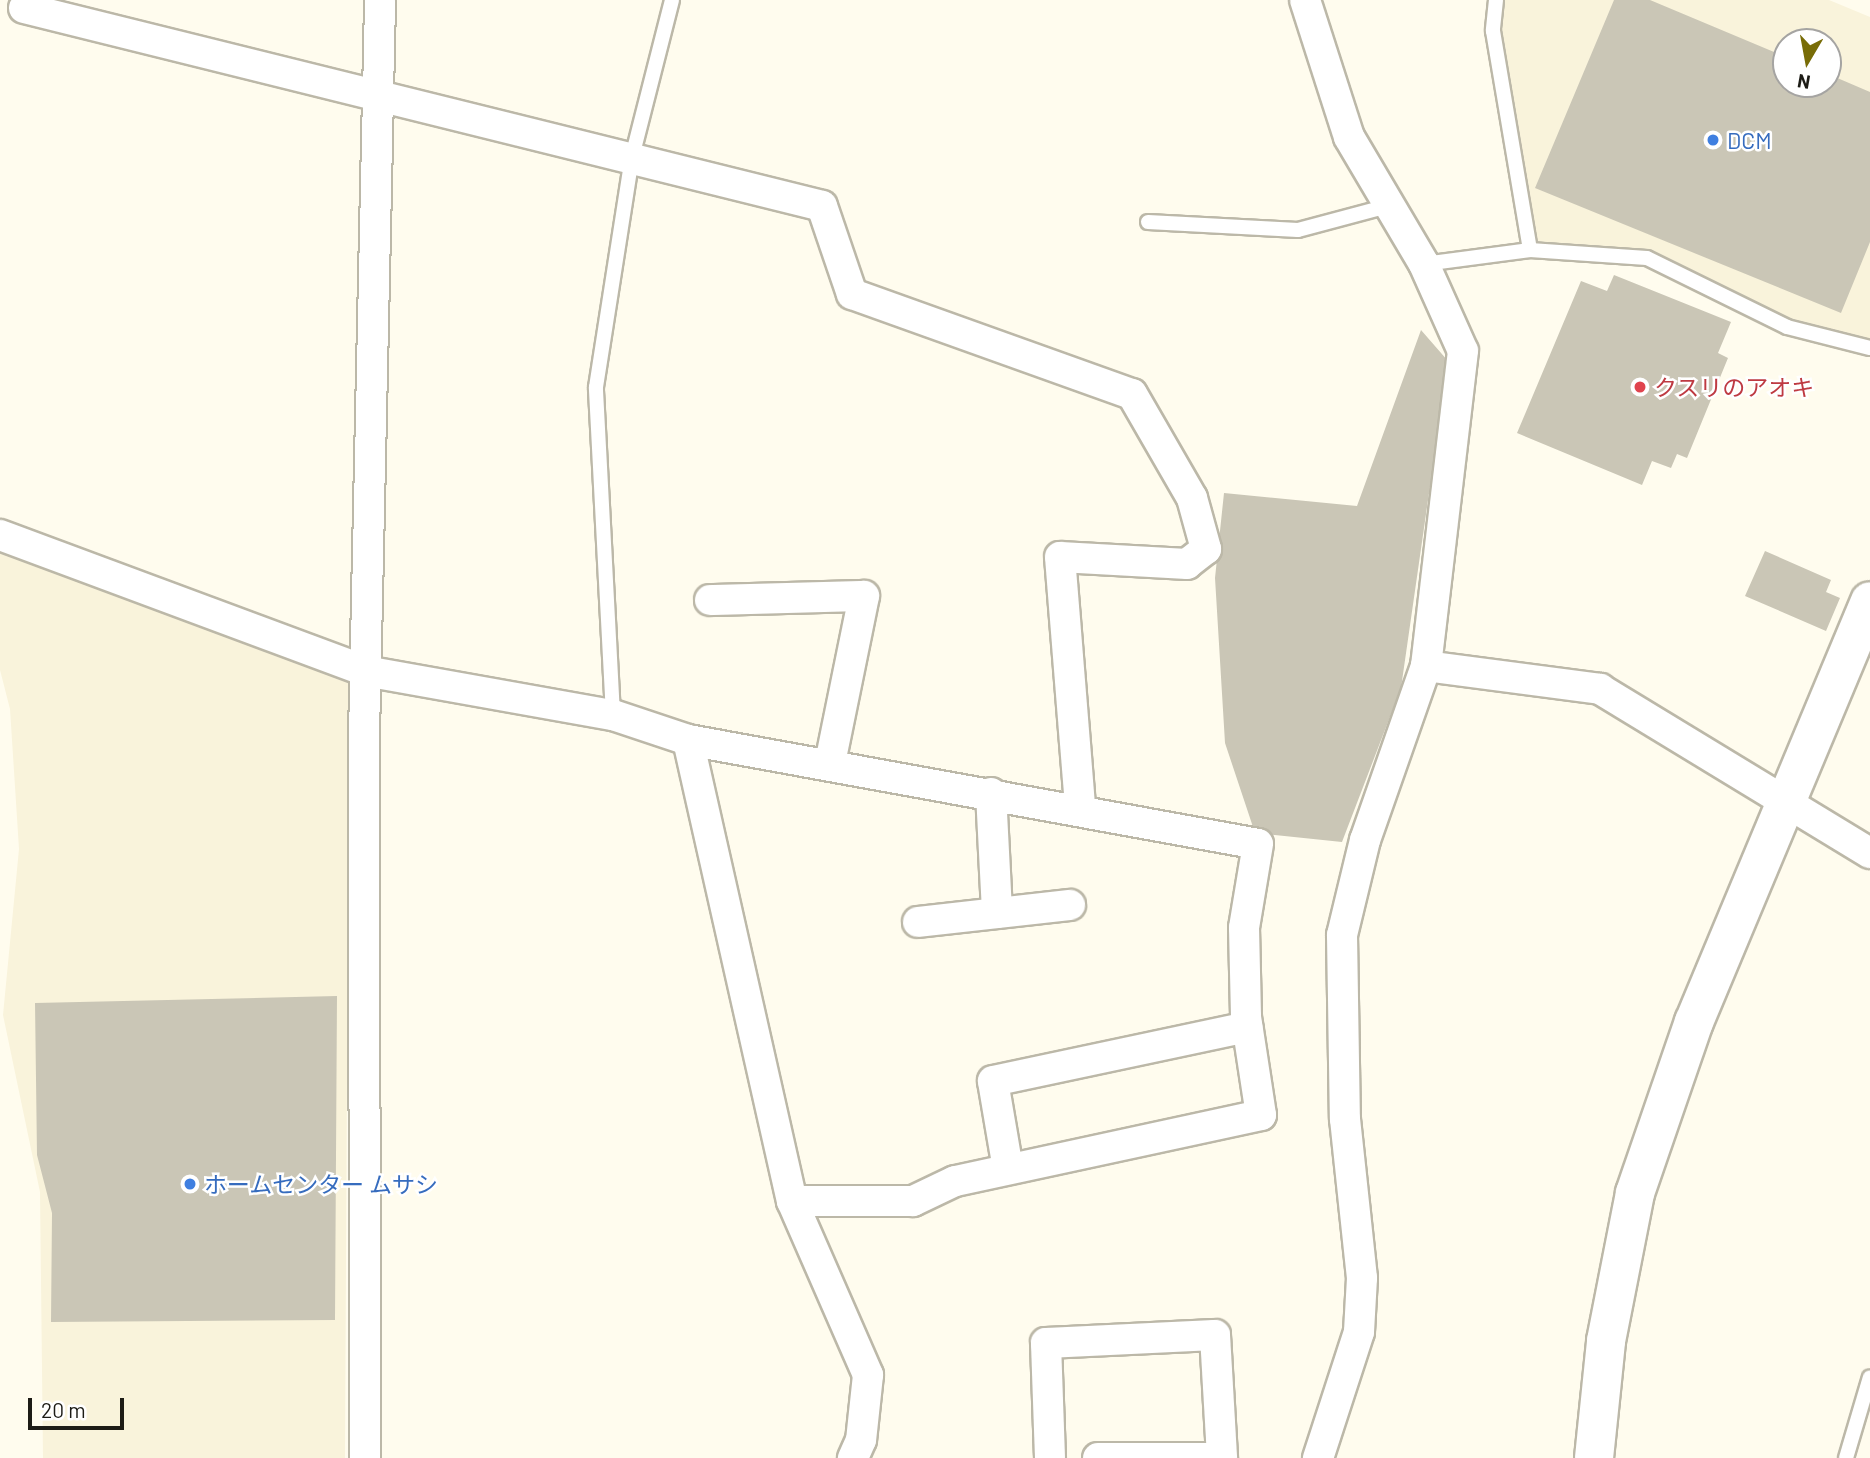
<!DOCTYPE html>
<meta charset="utf-8">
<style>
body{margin:0}
#map{position:relative;width:1870px;height:1458px;overflow:hidden;background:#fffcee;font-family:Barlow,"Noto Sans JP",sans-serif}
div>[style]{position:absolute}
[style*='--x']{left:calc(var(--x)*1px);top:calc(var(--y)*1px);width:calc(var(--w)*1px);rotate:calc(var(--a)*1deg)}
.built>*{inset:0;background:#f9f3db}
.building>*{inset:0;background:#cac6b6}
.roads{filter:drop-shadow(2px 0 #bcb8a8) drop-shadow(-2px 0 #bcb8a8) drop-shadow(0 2px #bcb8a8) drop-shadow(0 -2px #bcb8a8)}
.lane>*{height:14px;margin:-7px;padding:0 7px;transform-origin:7px;border-radius:7px;background:#fff}
.street>*{height:30px;margin:-15px;padding:0 15px;transform-origin:15px;border-radius:15px;background:#fff}
.secondary>*{height:38px;margin:-19px;padding:0 19px;transform-origin:19px;border-radius:19px;background:#fff}
.dots>*{width:19px;height:19px;translate:-50% -50%;box-sizing:border-box;border:4px solid #fff;border-radius:50%}
span{translate:-50% -50%;white-space:nowrap;text-align:center;line-height:1.15;-webkit-text-stroke:5px #fff;paint-order:stroke}
.shop-label{font-size:23px;color:#366cbe}
.left{translate:0 -50%;text-align:left}
.health-label{font-size:23px;color:#be3a42}
.north{position:absolute;left:1772px;top:28px;width:70px;height:70px;box-sizing:border-box;background:#fff;border:2px solid #a5a4a2;border-radius:50%;rotate:190deg;font-size:19px;font-weight:700;line-height:28px;text-align:center;color:#1d1c16}
.north::after{content:'';display:block;margin:auto;width:24px;height:32px;background:#786c07;clip-path:polygon(50% 0,100% 100%,50% 72%,0 100%)}
.scale{position:absolute;left:28px;top:1398px;width:96px;height:32px;box-sizing:border-box;border:4px solid #1d1c16;border-top:0;padding-left:9px;font-size:21px;line-height:24px;white-space:nowrap;color:#1d1c16;-webkit-text-stroke:5px #fff;paint-order:stroke}
</style>
<div id="map">
<div class="built">
<div style="clip-path:polygon(evenodd,1504px 0,1829px 0,1870px 17px,1870px 339px,1790px 319px,1639px 249px,1538px 244px,1500px 31px,1504px 0,1786px 42px,1828px 42px,1828px 84px,1786px 84px,1786px 42px)"></div>
<div style="clip-path:polygon(0 547px,349px 682px,345px 1458px,43px 1458px,40px 1192px,3px 1015px,19px 849px,10px 709px,0 670px)"></div>
</div>
<div class="building">
<div style="clip-path:polygon(1614px 0,1650px 0,1786px 57px,1786px 84px,1828px 84px,1828px 74px,1870px 92px,1870px 242px,1841px 313px,1535px 188px)"></div>
<div style="clip-path:polygon(1614px 275px,1731px 322px,1718px 353px,1728px 358px,1687px 458px,1677px 454px,1671px 468px,1652px 461px,1642px 485px,1517px 433px,1581px 281px,1607px 291px)"></div>
<div style="clip-path:polygon(1421px 330px,1448px 361px,1401px 688px,1342px 842px,1255px 833px,1225px 743px,1215px 578px,1224px 493px,1357px 506px)"></div>
<div style="clip-path:polygon(1765px 551px,1831px 580px,1826px 592px,1840px 598px,1826px 631px,1745px 596px)"></div>
<div style="clip-path:polygon(337px 996px,335px 1320px,51px 1322px,52px 1213px,37px 1155px,35px 1003px)"></div>
</div>
<div class="roads">
<div class="lane">
<div style="--x:1496;--y:0;--w:31;--a:96"></div>
<div style="--x:1493;--y:31;--w:222;--a:80.4"></div>
<div style="--x:1148;--y:222;--w:150;--a:3.1"></div>
<div style="--x:1298;--y:230;--w:97;--a:-14.9"></div>
<div style="--x:1424;--y:264;--w:107;--a:-7.5"></div>
<div style="--x:1530;--y:250;--w:117;--a:3.9"></div>
<div style="--x:1647;--y:258;--w:156;--a:26.2"></div>
<div style="--x:1787;--y:327;--w:86;--a:14.2"></div>
<div style="--x:613;--y:715;--w:328;--a:-93"></div>
<div style="--x:596;--y:387;--w:233;--a:-81.1"></div>
<div style="--x:632;--y:157;--w:162;--a:-75.7"></div>
<div style="--x:1846;--y:1458;--w:84;--a:-73.5"></div>
</div>
<div class="street">
<div style="--x:1305;--y:0;--w:144;--a:72.2"></div>
<div style="--x:1349;--y:137;--w:147;--a:59.4"></div>
<div style="--x:1424;--y:264;--w:95;--a:65.9"></div>
<div style="--x:1463;--y:351;--w:317;--a:96.7"></div>
<div style="--x:1426;--y:666;--w:184;--a:109.3"></div>
<div style="--x:1365;--y:840;--w:98;--a:103.6"></div>
<div style="--x:1342;--y:935;--w:184;--a:89.1"></div>
<div style="--x:1345;--y:1119;--w:160;--a:83.9"></div>
<div style="--x:1362;--y:1278;--w:54;--a:93.2"></div>
<div style="--x:1359;--y:1332;--w:133;--a:108"></div>
<div style="--x:24;--y:8;--w:822;--a:13.93"></div>
<div style="--x:822;--y:206;--w:93;--a:71.2"></div>
<div style="--x:852;--y:294;--w:297;--a:19.7"></div>
<div style="--x:1132;--y:394;--w:120;--a:60"></div>
<div style="--x:1192;--y:498;--w:53;--a:74.6"></div>
<div style="--x:1206;--y:549;--w:24;--a:142"></div>
<div style="--x:1187;--y:564;--w:127;--a:-176.8"></div>
<div style="--x:1060;--y:557;--w:252;--a:85.4"></div>
<div style="--x:0;--y:535;--w:390;--a:20.4"></div>
<div style="--x:365;--y:671;--w:252;--a:10.1"></div>
<div style="--x:613;--y:715;--w:79;--a:18.4"></div>
<div style="--x:688;--y:740;--w:579;--a:10.34"></div>
<div style="--x:1258;--y:844;--w:85;--a:99.5"></div>
<div style="--x:1244;--y:928;--w:89;--a:88.7"></div>
<div style="--x:1246;--y:1017;--w:99;--a:81.3"></div>
<div style="--x:1261;--y:1115;--w:313;--a:167.8"></div>
<div style="--x:955;--y:1181;--w:47;--a:154.5"></div>
<div style="--x:913;--y:1201;--w:121;--a:180"></div>
<div style="--x:710;--y:600;--w:154;--a:-1.5"></div>
<div style="--x:864;--y:596;--w:170;--a:101.5"></div>
<div style="--x:1426;--y:666;--w:176;--a:7.5"></div>
<div style="--x:1600;--y:689;--w:316;--a:31.3"></div>
<div style="--x:688;--y:740;--w:473;--a:77.3"></div>
<div style="--x:792;--y:1201;--w:190;--a:66.4"></div>
<div style="--x:868;--y:1375;--w:65;--a:96.1"></div>
<div style="--x:861;--y:1440;--w:20;--a:114"></div>
<div style="--x:991;--y:793;--w:120;--a:87.1"></div>
<div style="--x:918;--y:922;--w:153;--a:-6.4"></div>
<div style="--x:1008;--y:1169;--w:89;--a:-99.7"></div>
<div style="--x:993;--y:1081;--w:260;--a:-12"></div>
<div style="--x:365;--y:1458;--w:722;--a:-90.08"></div>
<div style="--x:364;--y:736;--w:736;--a:-88.75"></div>
<div style="--x:1050;--y:1458;--w:115;--a:-92"></div>
<div style="--x:1046;--y:1343;--w:169;--a:-2.7"></div>
<div style="--x:1215;--y:1335;--w:123;--a:86.7"></div>
<div style="--x:1098;--y:1458;--w:122;--a:0"></div>
</div>
<div class="secondary">
<div style="--x:1594;--y:1458;--w:118;--a:-84.1"></div>
<div style="--x:1606;--y:1341;--w:151;--a:-78.9"></div>
<div style="--x:1635;--y:1193;--w:181;--a:-71"></div>
<div style="--x:1694;--y:1022;--w:456;--a:-67.3"></div>
</div>
</div>
<div class="dots">
<div style="left:1713px;top:140px;background:#3f7fe0"></div>
<div style="left:1640px;top:387px;background:#e0444e"></div>
<div style="left:190px;top:1184px;background:#3f7fe0"></div>
</div>
<div class="shop-label">
<span class="left" style="left:1727px;top:140px">DCM</span>
<span class="left" style="left:204px;top:1184px">ホームセンター ムサシ</span>
</div>
<div class="health-label">
<span class="left" style="left:1654px;top:387px">クスリのアオキ</span>
</div>
<div class="north">N</div>
<div class="scale">20 m</div>
</div>
